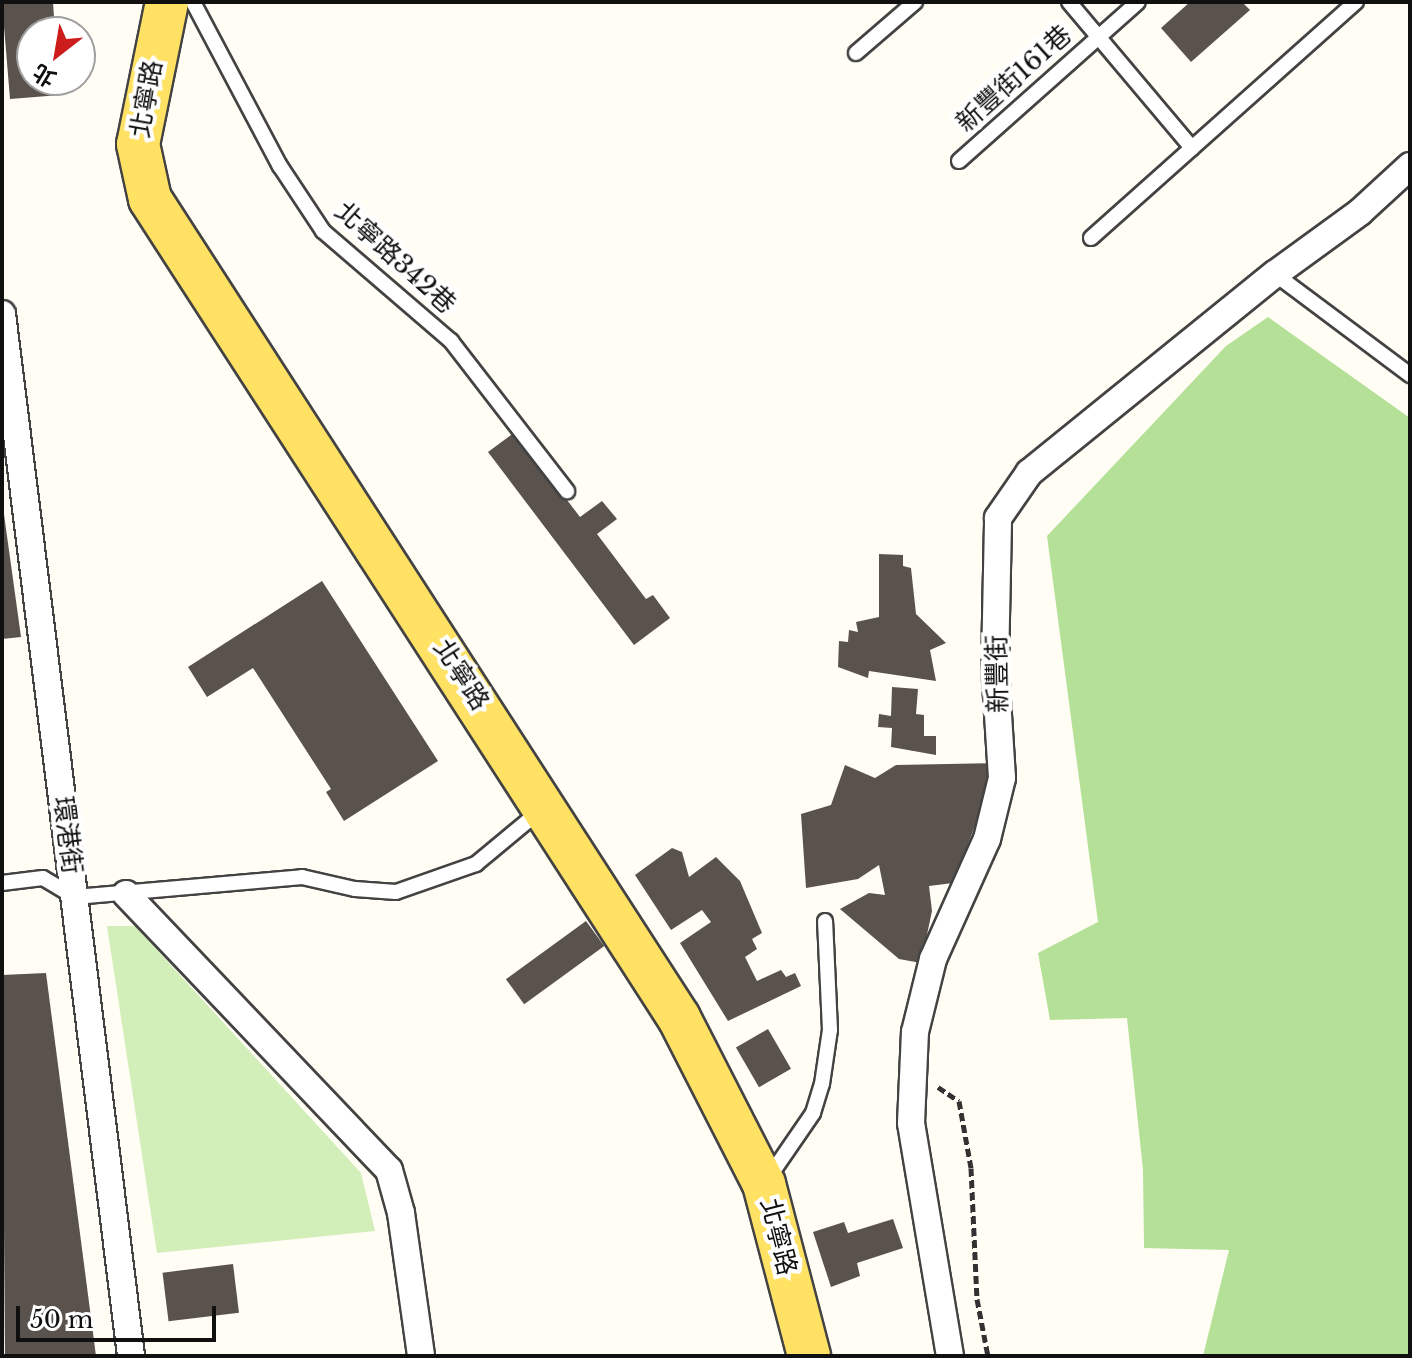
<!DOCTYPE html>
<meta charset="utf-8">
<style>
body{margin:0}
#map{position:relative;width:1412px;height:1358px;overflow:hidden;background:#fffdf4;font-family:"Libre Baskerville","Noto Sans TC",serif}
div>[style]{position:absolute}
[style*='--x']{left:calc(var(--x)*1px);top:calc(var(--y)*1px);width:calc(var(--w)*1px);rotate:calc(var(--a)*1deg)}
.green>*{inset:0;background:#d2eeb9}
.forest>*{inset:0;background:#b4e097}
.building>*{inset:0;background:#5a524c;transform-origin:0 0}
.path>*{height:5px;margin-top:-2.5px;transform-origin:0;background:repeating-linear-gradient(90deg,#323232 0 8px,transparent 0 12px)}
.roads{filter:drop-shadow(2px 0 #434343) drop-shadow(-2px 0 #434343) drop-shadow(0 2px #434343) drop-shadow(0 -2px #434343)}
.lane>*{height:14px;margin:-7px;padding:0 7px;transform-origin:7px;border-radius:7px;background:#fff}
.street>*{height:26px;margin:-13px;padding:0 13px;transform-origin:13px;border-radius:13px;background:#fff}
.primary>*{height:42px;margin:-21px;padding:0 21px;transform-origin:21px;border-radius:21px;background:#ffe164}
span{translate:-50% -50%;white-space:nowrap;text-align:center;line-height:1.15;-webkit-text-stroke:8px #fff;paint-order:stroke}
.street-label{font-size:26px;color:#101010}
.frame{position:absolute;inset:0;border:4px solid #101010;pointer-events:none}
.north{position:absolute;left:16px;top:16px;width:80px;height:80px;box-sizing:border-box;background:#fff;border:2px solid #9f9f9f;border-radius:50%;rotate:211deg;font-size:22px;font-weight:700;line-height:32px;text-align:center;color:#101010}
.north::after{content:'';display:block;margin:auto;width:28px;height:36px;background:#cd1c1c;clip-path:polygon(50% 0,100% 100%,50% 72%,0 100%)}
.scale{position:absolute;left:16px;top:1306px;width:200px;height:36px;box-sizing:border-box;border:4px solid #101010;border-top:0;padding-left:10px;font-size:24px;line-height:28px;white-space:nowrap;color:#101010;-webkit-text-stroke:6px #fff;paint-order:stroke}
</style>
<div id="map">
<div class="green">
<div style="clip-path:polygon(107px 926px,135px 926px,361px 1173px,375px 1231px,157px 1253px)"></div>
</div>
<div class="forest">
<div style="clip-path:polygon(1268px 317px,1410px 418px,1410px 1356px,1203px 1356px,1229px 1250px,1144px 1248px,1143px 1170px,1127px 1018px,1050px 1020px,1038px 953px,1098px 922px,1047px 536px,1226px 346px)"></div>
</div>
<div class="building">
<div style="clip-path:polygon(2px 2px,53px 2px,55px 32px,32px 32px,32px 80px,59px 80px,60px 95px,10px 99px)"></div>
<div style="clip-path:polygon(1190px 2px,1242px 2px,1250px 10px,1191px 62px,1161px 28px)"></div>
<div style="clip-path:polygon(515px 432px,580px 517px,602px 501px,617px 519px,597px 534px,646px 599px,653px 595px,670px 618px,634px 645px,488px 452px)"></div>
<div style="clip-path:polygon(2px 500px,21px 637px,2px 639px)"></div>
<div style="clip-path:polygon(879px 554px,903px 555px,903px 566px,911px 568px,916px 614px,946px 643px,930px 650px,936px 681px,869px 671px,868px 678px,838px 667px,839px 641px,848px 642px,849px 630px,858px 632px,856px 622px,879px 617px)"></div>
<div style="clip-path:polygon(322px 581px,438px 761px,344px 821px,326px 792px,331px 789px,253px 668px,207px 697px,188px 667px)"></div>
<div style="clip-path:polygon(892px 687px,918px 689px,916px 714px,924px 715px,924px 736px,936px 736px,936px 755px,891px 747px,892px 728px,878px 727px,879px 714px,891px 716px)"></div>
<div style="clip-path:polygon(999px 763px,953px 883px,929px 886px,932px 911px,921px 963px,899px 959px,840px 909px,869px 893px,885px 895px,879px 865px,858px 879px,806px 888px,801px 814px,831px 805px,845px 765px,875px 778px,896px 765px)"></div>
<div style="clip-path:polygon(672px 848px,682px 852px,689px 877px,716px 857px,740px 881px,762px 933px,752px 939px,757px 949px,745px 957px,757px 981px,781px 970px,786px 977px,795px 973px,801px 986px,728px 1021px,680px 943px,711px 922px,702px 910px,671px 930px,635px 875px)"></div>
<div style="left:586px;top:921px;width:31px;height:99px;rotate:54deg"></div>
<div style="clip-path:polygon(46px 973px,96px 1356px,5px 1356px,2px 975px)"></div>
<div style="left:768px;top:1029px;width:46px;height:37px;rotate:60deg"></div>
<div style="clip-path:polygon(893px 1219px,903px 1248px,857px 1263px,860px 1276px,831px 1287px,813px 1232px,844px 1222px,848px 1233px)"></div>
<div style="left:233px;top:1264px;width:49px;height:71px;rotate:83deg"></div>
</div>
<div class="path">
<div style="--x:938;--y:1087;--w:25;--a:34"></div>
<div style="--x:959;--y:1101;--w:68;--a:79.8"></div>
<div style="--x:971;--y:1168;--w:131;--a:87.4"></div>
<div style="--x:977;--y:1299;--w:58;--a:79.1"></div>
</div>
<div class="roads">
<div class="lane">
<div style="--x:193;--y:2;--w:186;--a:62.1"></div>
<div style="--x:280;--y:166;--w:78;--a:56.5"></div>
<div style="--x:323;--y:231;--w:169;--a:40.7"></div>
<div style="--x:451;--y:341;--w:190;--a:52.3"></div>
<div style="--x:1069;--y:2;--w:191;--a:49.9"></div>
<div style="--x:856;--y:53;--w:78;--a:-40.8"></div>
<div style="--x:959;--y:161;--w:239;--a:-41.6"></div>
<div style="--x:1091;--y:238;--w:355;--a:-41.7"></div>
<div style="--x:1275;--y:274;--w:169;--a:36.8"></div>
<div style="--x:2;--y:883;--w:41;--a:-7"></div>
<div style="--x:43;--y:878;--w:37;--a:31"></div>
<div style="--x:75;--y:897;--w:228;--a:-5"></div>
<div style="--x:302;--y:877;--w:54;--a:12.8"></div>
<div style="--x:355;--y:889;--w:41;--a:4.2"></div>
<div style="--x:396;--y:892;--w:85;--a:-19.3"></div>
<div style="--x:476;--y:864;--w:85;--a:-39.7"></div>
<div style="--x:767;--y:1180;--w:81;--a:-55.5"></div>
<div style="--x:813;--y:1113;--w:30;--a:-73"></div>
<div style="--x:822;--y:1084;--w:55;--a:-81.6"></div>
<div style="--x:830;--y:1030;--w:109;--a:-92.6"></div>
</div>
<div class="street">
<div style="--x:2;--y:314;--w:1050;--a:82.94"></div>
<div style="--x:126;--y:894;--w:381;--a:46.4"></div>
<div style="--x:389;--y:1170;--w:45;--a:74.4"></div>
<div style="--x:401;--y:1213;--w:144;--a:82"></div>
<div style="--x:950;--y:1356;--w:236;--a:-99.5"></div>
<div style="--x:911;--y:1123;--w:91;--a:-87.5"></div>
<div style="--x:915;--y:1032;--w:75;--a:-76.1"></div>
<div style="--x:933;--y:959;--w:132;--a:-65.8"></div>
<div style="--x:987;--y:839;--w:63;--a:-76.2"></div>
<div style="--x:1002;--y:778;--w:112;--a:-93.6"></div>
<div style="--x:995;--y:666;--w:148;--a:-88.8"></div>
<div style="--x:998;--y:518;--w:55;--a:-55.4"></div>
<div style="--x:1029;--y:473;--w:316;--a:-39"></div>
<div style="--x:1275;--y:274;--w:105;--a:-36.1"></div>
<div style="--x:1360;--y:212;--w:68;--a:-42.6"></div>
</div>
<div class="primary">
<div style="--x:167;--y:2;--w:145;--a:101.5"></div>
<div style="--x:138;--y:144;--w:56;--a:77.7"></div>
<div style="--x:150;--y:199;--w:975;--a:57.14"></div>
<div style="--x:679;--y:1018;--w:186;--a:62.9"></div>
<div style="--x:764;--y:1184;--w:178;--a:75.3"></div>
</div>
</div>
<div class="street-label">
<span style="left:1014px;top:79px;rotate:-42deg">新豐街161巷</span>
<span style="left:147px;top:99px;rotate:-80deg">北寧路</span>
<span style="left:395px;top:258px;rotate:42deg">北寧路342巷</span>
<span style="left:998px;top:674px;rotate:-91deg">新豐街</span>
<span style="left:461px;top:675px;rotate:57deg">北寧路</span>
<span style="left:67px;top:835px;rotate:83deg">環港街</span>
<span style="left:778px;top:1237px;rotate:76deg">北寧路</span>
</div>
<div class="frame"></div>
<div class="north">北</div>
<div class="scale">50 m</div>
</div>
